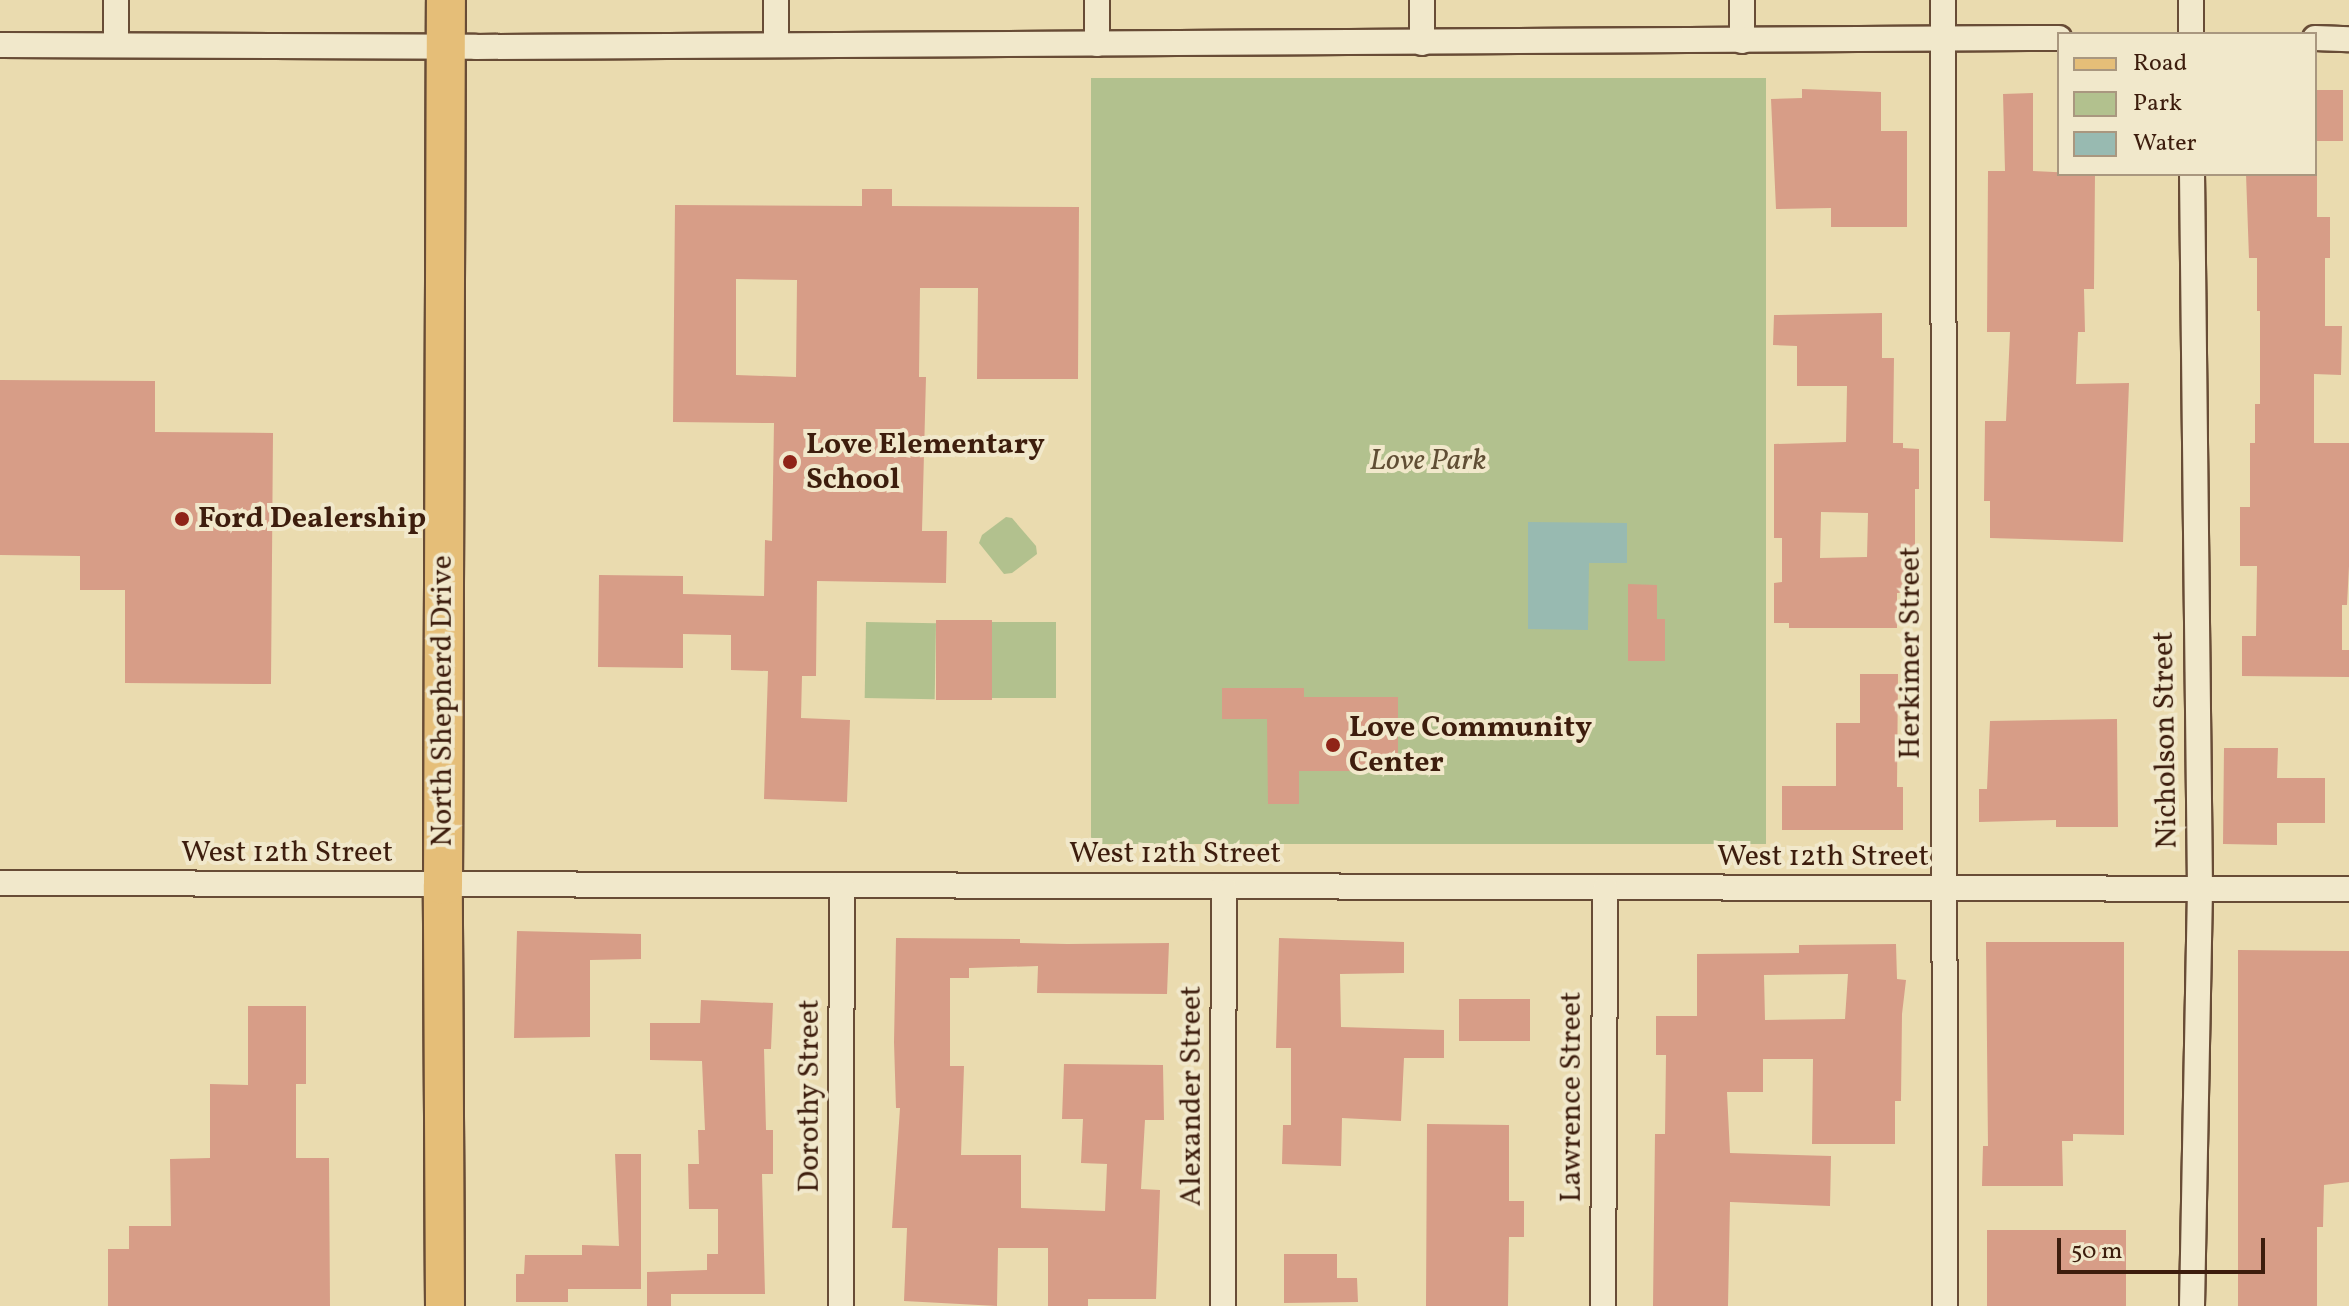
<!DOCTYPE html>
<style>
body{margin:0}
#map{position:relative;width:2349px;height:1306px;overflow:hidden;background:#eadbaf;font-family:Vollkorn,serif}
div>[style]{position:absolute}
[style*='--x']{left:calc(var(--x)*1px);top:calc(var(--y)*1px);width:calc(var(--w)*1px);rotate:calc(var(--a)*1deg)}
.green>*{inset:0;background:#b2c18e;transform-origin:0 0}
.water>*{inset:0;background:#98bab1}
.building>*{inset:0;background:#d79d87;transform-origin:0 0}
.roads{filter:drop-shadow(2px 0 #684c36) drop-shadow(-2px 0 #684c36) drop-shadow(0 2px #684c36) drop-shadow(0 -2px #684c36)}
.street>*{height:24px;margin:-12px;padding:0 12px;transform-origin:12px;border-radius:12px;background:#f1e8cb}
.primary>*{height:38px;margin:-19px;padding:0 19px;transform-origin:19px;border-radius:19px;background:#e5be78}
.dots>*{width:22px;height:22px;translate:-50% -50%;box-sizing:border-box;border:4px solid #f1e8cb;border-radius:50%}
span{translate:-50% -50%;white-space:nowrap;text-align:center;line-height:1.15;-webkit-text-stroke:8px #f1e8cb;paint-order:stroke}
.poi-label{font-size:30px;color:#3d1d0d;font-weight:700}
.left{translate:0 -50%;text-align:left}
.park-label{font-size:30px;color:#604e34;font-style:italic}
.street-label{font-size:30px;color:#3d1d0d}
.legend{position:absolute;left:2057px;top:32px;width:260px;height:144px;box-sizing:border-box;background:#f1e8cb;border:2px solid #a9977f;margin:0;padding:10px 14px;list-style:none;font-size:24px;color:#3d1d0d}
.legend li{display:flex;align-items:center;gap:16px;height:40px}
.legend b{width:40px;border:2px solid #a9977f}
.scale{position:absolute;left:2057px;top:1238px;width:208px;height:36px;box-sizing:border-box;border:4px solid #3d1d0d;border-top:0;padding-left:10px;font-size:24px;line-height:28px;white-space:nowrap;color:#3d1d0d;-webkit-text-stroke:6px #f1e8cb;paint-order:stroke}
</style>
<div id="map">
<div class="green">
<div style="left:1766px;top:78px;width:766px;height:675px;rotate:90deg"></div>
<div style="clip-path:polygon(1006px 517px,1012px 518px,1036px 546px,1037px 554px,1012px 573px,1004px 574px,979px 543px,982px 535px)"></div>
<div style="left:866px;top:622px;width:70px;height:76px;rotate:1deg"></div>
<div style="left:1056px;top:622px;width:76px;height:64px;rotate:90deg"></div>
</div>
<div class="water">
<div style="clip-path:polygon(1528px 522px,1627px 523px,1627px 563px,1589px 563px,1588px 630px,1528px 629px)"></div>
</div>
<div class="building">
<div style="clip-path:polygon(1802px 89px,1881px 92px,1881px 131px,1907px 131px,1907px 227px,1831px 227px,1831px 208px,1776px 209px,1771px 99px,1802px 98px)"></div>
<div style="left:2316px;top:90px;width:27px;height:51px"></div>
<div style="clip-path:polygon(2033px 93px,2033px 171px,2095px 174px,2094px 289px,2084px 289px,2085px 332px,2078px 332px,2076px 384px,2129px 383px,2123px 542px,1990px 538px,1990px 501px,1984px 501px,1985px 421px,2006px 421px,2010px 332px,1987px 332px,1988px 171px,2005px 171px,2003px 94px)"></div>
<div style="clip-path:polygon(2246px 174px,2317px 174px,2317px 217px,2330px 217px,2330px 258px,2325px 258px,2325px 326px,2342px 326px,2341px 375px,2314px 374px,2314px 443px,2349px 443px,2349px 566px,2347px 605px,2342px 605px,2342px 650px,2349px 650px,2349px 677px,2242px 676px,2242px 636px,2256px 636px,2257px 566px,2240px 566px,2240px 507px,2250px 507px,2250px 443px,2255px 443px,2255px 404px,2260px 404px,2260px 311px,2257px 311px,2257px 258px,2249px 258px)"></div>
<div style="clip-path:polygon(evenodd,862px 189px,892px 189px,892px 206px,1079px 207px,1078px 379px,977px 379px,978px 288px,920px 288px,919px 377px,926px 377px,922px 531px,947px 531px,946px 583px,817px 581px,816px 676px,802px 676px,801px 718px,850px 720px,847px 802px,764px 799px,768px 671px,731px 670px,731px 635px,683px 634px,683px 668px,598px 667px,599px 575px,683px 576px,683px 594px,764px 596px,765px 540px,772px 541px,774px 423px,673px 422px,675px 205px,862px 206px,862px 189px,736px 279px,797px 280px,796px 377px,736px 375px,736px 279px)"></div>
<div style="clip-path:polygon(evenodd,1882px 313px,1882px 358px,1894px 358px,1893px 443px,1903px 443px,1903px 448px,1919px 449px,1919px 489px,1915px 489px,1915px 592px,1897px 593px,1897px 628px,1789px 628px,1789px 623px,1774px 623px,1774px 583px,1782px 582px,1782px 538px,1774px 538px,1774px 444px,1846px 442px,1847px 386px,1797px 386px,1797px 346px,1773px 345px,1774px 315px,1882px 313px,1821px 512px,1868px 513px,1867px 557px,1820px 558px,1821px 512px)"></div>
<div style="clip-path:polygon(0 380px,155px 381px,155px 432px,273px 433px,271px 684px,125px 683px,125px 590px,80px 590px,80px 556px,0 555px)"></div>
<div style="clip-path:polygon(1628px 584px,1657px 585px,1657px 619px,1665px 619px,1665px 661px,1628px 661px)"></div>
<div style="left:936px;top:620px;width:56px;height:80px"></div>
<div style="clip-path:polygon(1860px 674px,1898px 674px,1897px 787px,1903px 787px,1903px 830px,1782px 830px,1782px 786px,1836px 786px,1836px 723px,1860px 723px)"></div>
<div style="clip-path:polygon(1222px 688px,1304px 688px,1304px 697px,1398px 697px,1398px 771px,1299px 771px,1299px 804px,1268px 804px,1267px 719px,1222px 719px)"></div>
<div style="clip-path:polygon(2117px 719px,2118px 827px,2056px 827px,2056px 820px,1979px 822px,1979px 789px,1987px 789px,1990px 721px)"></div>
<div style="clip-path:polygon(2224px 748px,2278px 748px,2277px 778px,2325px 778px,2325px 823px,2277px 823px,2277px 845px,2223px 844px)"></div>
<div style="clip-path:polygon(517px 931px,641px 934px,641px 959px,590px 960px,590px 1037px,514px 1038px)"></div>
<div style="clip-path:polygon(896px 938px,1020px 939px,1020px 943px,1067px 944px,1169px 943px,1167px 994px,1037px 993px,1038px 966px,969px 968px,969px 978px,950px 978px,950px 1066px,964px 1066px,961px 1155px,1021px 1155px,1021px 1208px,1105px 1211px,1107px 1164px,1081px 1163px,1083px 1119px,1062px 1119px,1064px 1064px,1163px 1065px,1164px 1120px,1145px 1120px,1141px 1189px,1160px 1190px,1156px 1299px,1088px 1299px,1088px 1306px,1048px 1306px,1048px 1248px,998px 1248px,997px 1306px,904px 1301px,907px 1228px,892px 1228px,900px 1108px,896px 1108px,894px 1042px)"></div>
<div style="clip-path:polygon(1279px 938px,1404px 942px,1404px 973px,1340px 974px,1341px 1027px,1444px 1030px,1444px 1058px,1404px 1058px,1401px 1121px,1342px 1118px,1341px 1166px,1282px 1164px,1283px 1125px,1291px 1125px,1291px 1048px,1276px 1048px)"></div>
<div style="clip-path:polygon(1986px 942px,2124px 942px,2124px 1135px,2073px 1134px,2073px 1141px,2062px 1141px,2063px 1186px,1982px 1186px,1983px 1146px,1988px 1146px)"></div>
<div style="clip-path:polygon(evenodd,1896px 944px,1897px 979px,1906px 980px,1902px 1014px,1901px 1101px,1895px 1101px,1895px 1144px,1812px 1144px,1813px 1059px,1763px 1059px,1763px 1092px,1727px 1092px,1730px 1153px,1831px 1156px,1830px 1206px,1730px 1202px,1728px 1306px,1653px 1306px,1655px 1134px,1665px 1134px,1666px 1055px,1656px 1055px,1656px 1016px,1697px 1016px,1697px 954px,1799px 953px,1799px 945px,1896px 944px,1848px 974px,1845px 1019px,1765px 1020px,1764px 975px,1848px 974px)"></div>
<div style="clip-path:polygon(2238px 950px,2349px 951px,2349px 1182px,2324px 1185px,2323px 1227px,2317px 1227px,2317px 1306px,2238px 1306px)"></div>
<div style="left:1459px;top:999px;width:71px;height:42px"></div>
<div style="clip-path:polygon(701px 1000px,773px 1003px,771px 1049px,764px 1049px,766px 1130px,773px 1130px,773px 1174px,762px 1174px,765px 1294px,671px 1294px,671px 1306px,647px 1306px,647px 1272px,707px 1270px,707px 1254px,718px 1254px,718px 1209px,689px 1209px,688px 1164px,699px 1164px,698px 1130px,705px 1130px,702px 1061px,650px 1060px,650px 1023px,700px 1023px)"></div>
<div style="clip-path:polygon(248px 1006px,306px 1006px,306px 1084px,296px 1084px,296px 1158px,329px 1158px,330px 1306px,108px 1306px,108px 1249px,129px 1249px,129px 1226px,171px 1226px,170px 1159px,210px 1158px,210px 1084px,248px 1085px)"></div>
<div style="clip-path:polygon(1427px 1124px,1509px 1125px,1509px 1201px,1524px 1201px,1524px 1237px,1509px 1237px,1508px 1306px,1426px 1306px)"></div>
<div style="clip-path:polygon(615px 1154px,641px 1154px,641px 1289px,568px 1289px,568px 1302px,516px 1302px,516px 1274px,524px 1274px,525px 1255px,582px 1255px,582px 1245px,619px 1246px)"></div>
<div style="left:2126px;top:1230px;width:76px;height:139px;rotate:90deg"></div>
<div style="clip-path:polygon(1284px 1254px,1337px 1254px,1337px 1278px,1357px 1278px,1358px 1302px,1284px 1303px)"></div>
</div>
<div class="roads">
<div class="street">
<div style="--x:1097;--y:0;--w:44;--a:90"></div>
<div style="--x:1422;--y:0;--w:43;--a:90"></div>
<div style="--x:1742;--y:0;--w:41;--a:90"></div>
<div style="--x:1943;--y:0;--w:1306;--a:89.91"></div>
<div style="--x:2191;--y:34;--w:34;--a:-90"></div>
<div style="--x:2315;--y:38;--w:34;--a:2"></div>
<div style="--x:0;--y:45;--w:476;--a:0.2"></div>
<div style="--x:476;--y:47;--w:1583;--a:-0.33"></div>
<div style="--x:116;--y:45;--w:45;--a:-90"></div>
<div style="--x:776;--y:45;--w:45;--a:-90"></div>
<div style="--x:0;--y:883;--w:2349;--a:0.15"></div>
<div style="--x:841;--y:1306;--w:420;--a:-89.9"></div>
<div style="--x:1223;--y:1306;--w:419;--a:-89.9"></div>
<div style="--x:1603;--y:1306;--w:418;--a:-89.7"></div>
<div style="--x:2192;--y:1306;--w:417;--a:-88.9"></div>
<div style="--x:2200;--y:889;--w:715;--a:-90.64"></div>
</div>
<div class="primary">
<div style="--x:445;--y:1306;--w:421;--a:-90.3"></div>
<div style="--x:443;--y:885;--w:885;--a:-89.81"></div>
</div>
</div>
<div class="dots">
<div style="left:790px;top:462px;background:#8f2418"></div>
<div style="left:182px;top:519px;background:#8f2418"></div>
<div style="left:1333px;top:745px;background:#8f2418"></div>
</div>
<div class="poi-label">
<span class="left" style="left:806px;top:462px">Love Elementary<br>School</span>
<span class="left" style="left:198px;top:519px">Ford Dealership</span>
<span class="left" style="left:1349px;top:745px">Love Community<br>Center</span>
</div>
<div class="park-label">
<span style="left:1428px;top:461px">Love Park</span>
</div>
<div class="street-label">
<span style="left:1911px;top:653px;rotate:-90deg">Herkimer Street</span>
<span style="left:443px;top:701px;rotate:-90deg">North Shepherd Drive</span>
<span style="left:2166px;top:740px;rotate:-91deg">Nicholson Street</span>
<span style="left:287px;top:853px">West 12th Street</span>
<span style="left:1175px;top:854px">West 12th Street</span>
<span style="left:1823px;top:857px">West 12th Street</span>
<span style="left:810px;top:1096px;rotate:-90deg">Dorothy Street</span>
<span style="left:1192px;top:1096px;rotate:-90deg">Alexander Street</span>
<span style="left:1572px;top:1097px;rotate:-90deg">Lawrence Street</span>
</div>
<ul class="legend">
<li><b style="height:10px;background:#e5be78"></b>Road</li>
<li><b style="height:22px;background:#b2c18e"></b>Park</li>
<li><b style="height:22px;background:#98bab1"></b>Water</li>
</ul>
<div class="scale">50 m</div>
</div>
